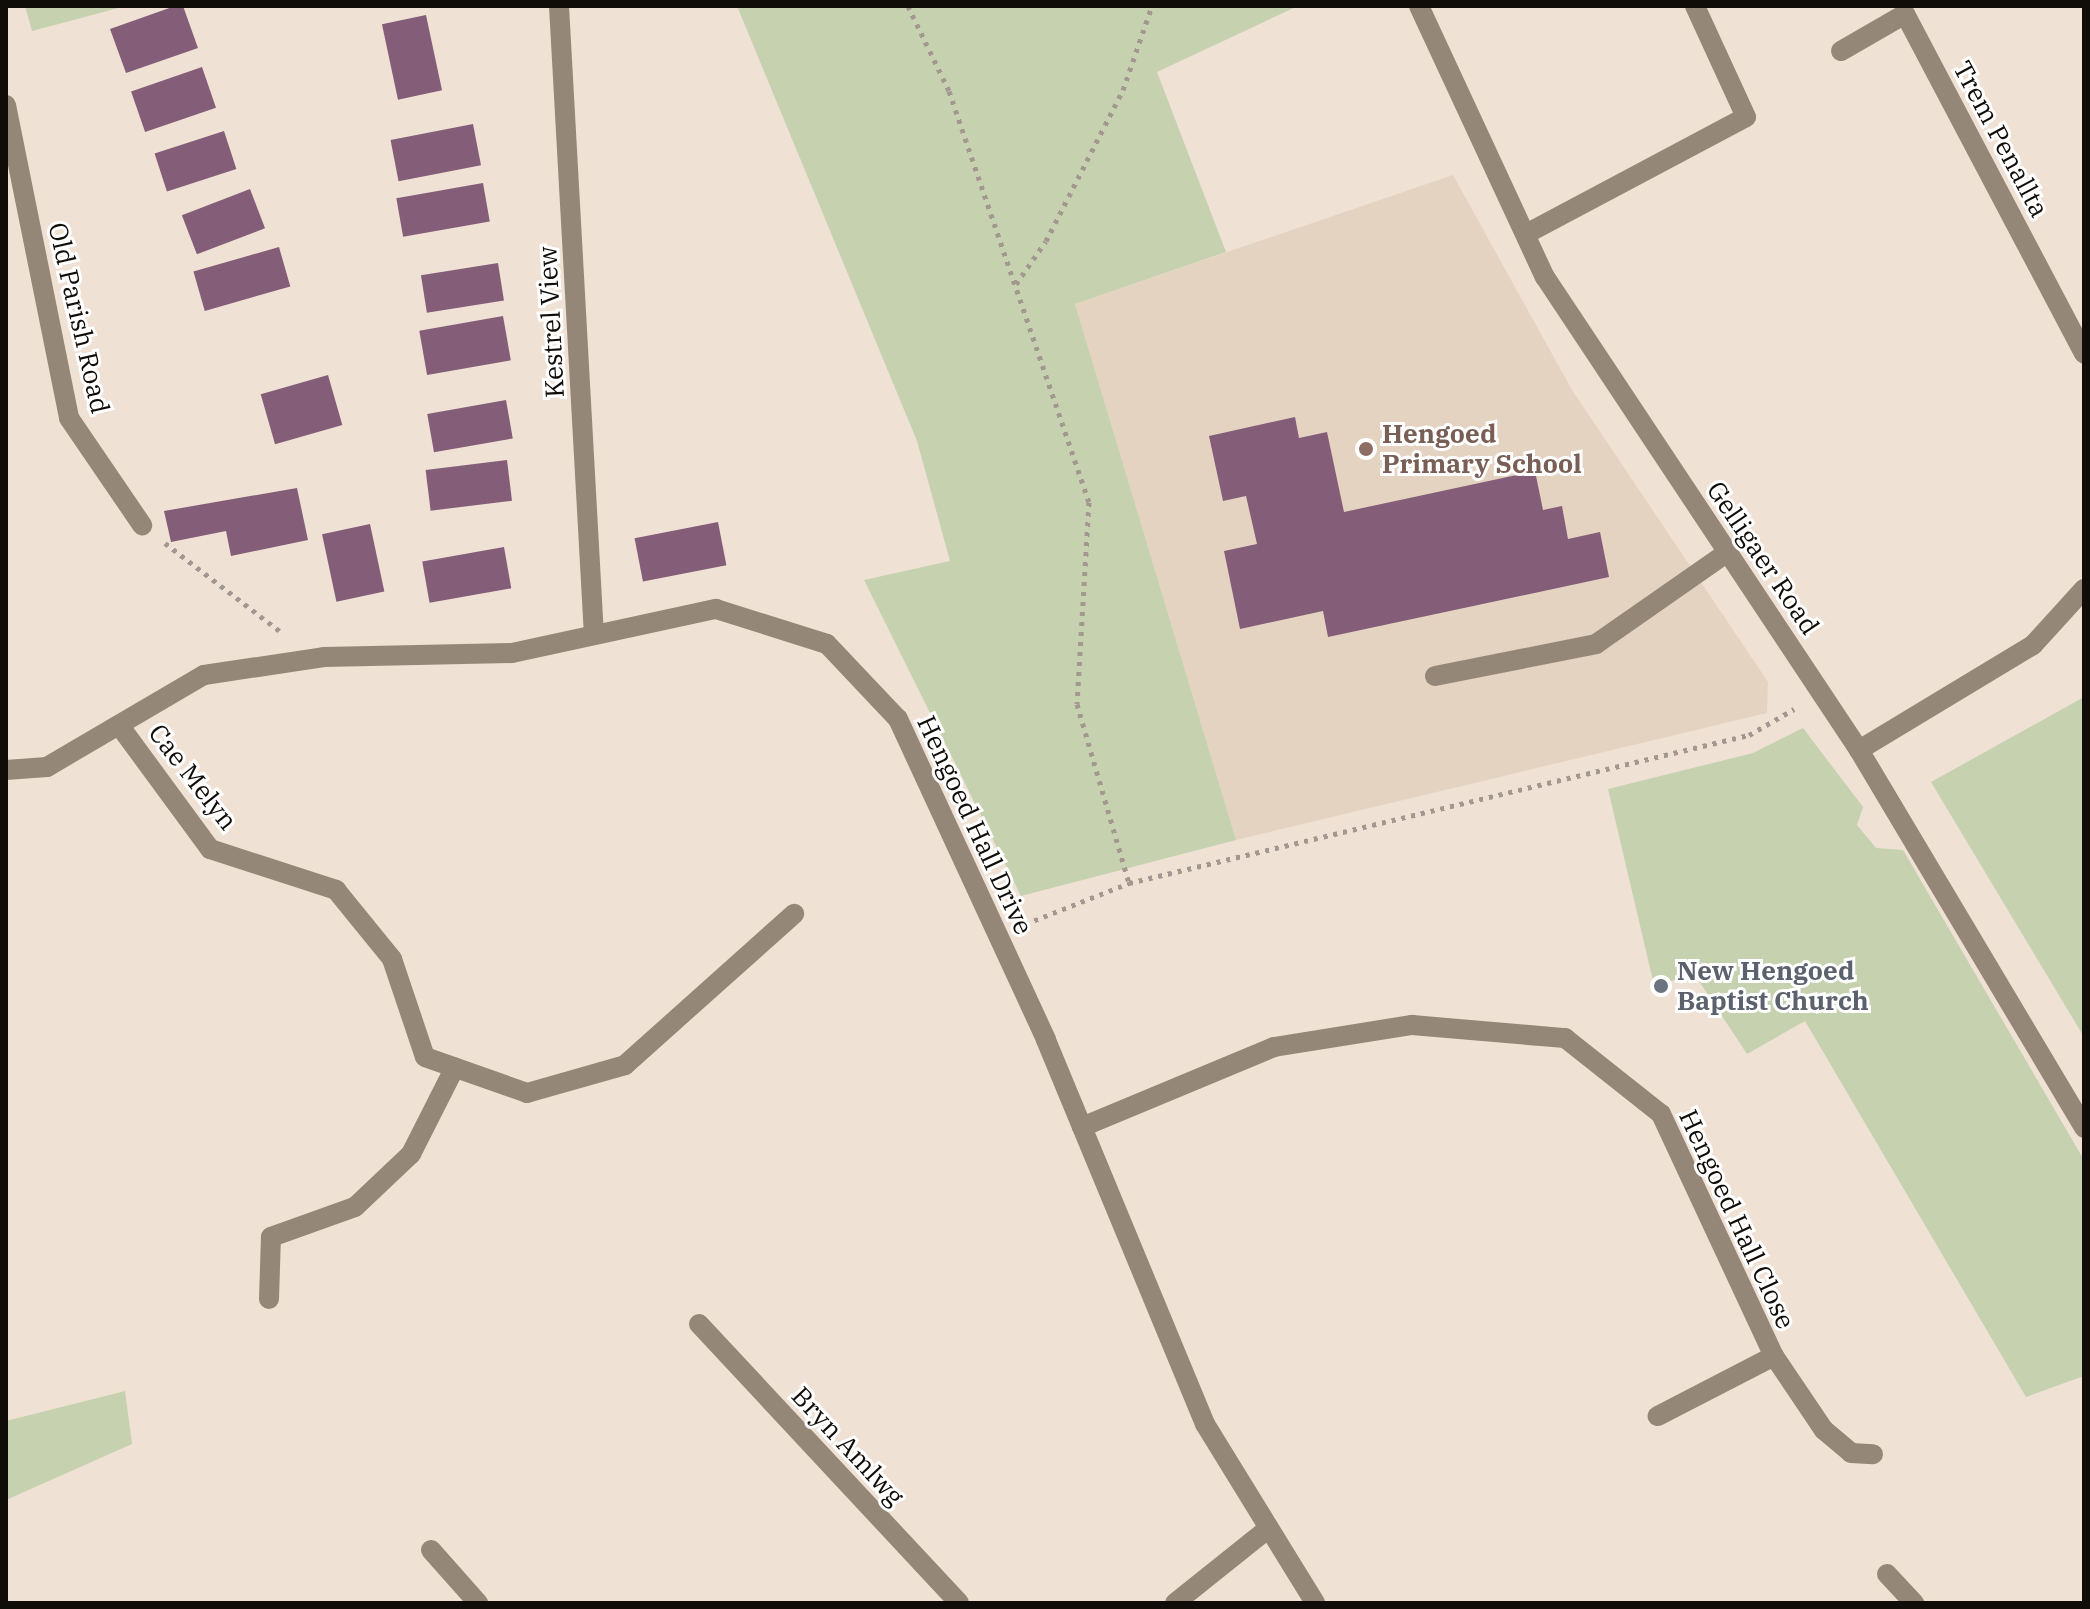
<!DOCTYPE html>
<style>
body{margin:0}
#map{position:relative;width:2090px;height:1609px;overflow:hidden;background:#f0e1d5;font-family:"IBM Plex Serif",serif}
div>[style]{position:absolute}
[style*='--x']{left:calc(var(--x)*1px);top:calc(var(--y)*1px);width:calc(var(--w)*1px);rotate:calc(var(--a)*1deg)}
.education>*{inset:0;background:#e5d3c2}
.green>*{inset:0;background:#c5d1af}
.building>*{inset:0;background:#845d78;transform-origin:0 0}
.path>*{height:5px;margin-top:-2.5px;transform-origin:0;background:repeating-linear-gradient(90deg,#a3988f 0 4px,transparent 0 10px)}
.minor>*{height:20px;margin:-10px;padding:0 10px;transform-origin:10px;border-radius:10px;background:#958777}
.dots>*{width:22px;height:22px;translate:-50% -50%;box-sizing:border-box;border:4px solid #fff;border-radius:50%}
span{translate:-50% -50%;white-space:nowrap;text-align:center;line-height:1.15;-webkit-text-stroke:6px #fff;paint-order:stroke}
.street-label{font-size:26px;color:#100c08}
.education-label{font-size:26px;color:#785e54;font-weight:700}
.left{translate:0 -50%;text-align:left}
.worship-label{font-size:26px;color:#5b616d;font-weight:700}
.frame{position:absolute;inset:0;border:8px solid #100c08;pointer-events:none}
</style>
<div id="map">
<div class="education">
<div style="clip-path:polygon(1453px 175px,1572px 390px,1768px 682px,1767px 713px,1236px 840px,1075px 304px)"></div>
</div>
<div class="green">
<div style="clip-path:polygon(25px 6px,126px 6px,32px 31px)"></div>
<div style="clip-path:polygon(737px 6px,1298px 6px,1157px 72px,1226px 252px,1075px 304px,1236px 840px,1021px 896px,864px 580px,950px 561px,917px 441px)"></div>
<div style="clip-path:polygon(2084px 697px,2084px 1037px,1931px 782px)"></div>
<div style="clip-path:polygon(1803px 728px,1863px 807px,1857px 825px,1876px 848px,1903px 850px,2084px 1160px,2084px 1376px,2026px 1397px,1805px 1021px,1747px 1054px,1695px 975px,1654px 985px,1608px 789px,1753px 753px)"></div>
<div style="clip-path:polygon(125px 1391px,132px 1444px,6px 1500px,6px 1421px)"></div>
</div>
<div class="building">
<div style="clip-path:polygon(175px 6px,183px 6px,198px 48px,126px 73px,110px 29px)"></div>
<div style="left:426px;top:15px;width:77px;height:45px;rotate:78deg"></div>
<div style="left:202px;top:67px;width:43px;height:75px;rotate:71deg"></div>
<div style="left:473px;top:124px;width:42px;height:84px;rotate:79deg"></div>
<div style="left:224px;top:131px;width:40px;height:73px;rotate:72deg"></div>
<div style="left:483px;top:183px;width:39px;height:88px;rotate:80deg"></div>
<div style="left:250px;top:189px;width:42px;height:73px;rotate:69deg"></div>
<div style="left:279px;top:247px;width:41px;height:89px;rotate:74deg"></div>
<div style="left:498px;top:263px;width:38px;height:78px;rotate:81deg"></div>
<div style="left:503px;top:316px;width:45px;height:85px;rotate:80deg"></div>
<div style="left:328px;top:375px;width:52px;height:70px;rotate:74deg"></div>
<div style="left:506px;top:400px;width:39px;height:80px;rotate:80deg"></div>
<div style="clip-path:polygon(1295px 417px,1299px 438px,1327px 432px,1344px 512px,1535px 471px,1543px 510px,1562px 506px,1568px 539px,1600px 532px,1609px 577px,1328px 637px,1323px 611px,1240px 629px,1224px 551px,1257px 544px,1246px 496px,1223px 501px,1209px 436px)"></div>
<div style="left:507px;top:460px;width:41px;height:82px;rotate:83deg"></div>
<div style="clip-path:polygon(297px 488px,308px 540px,231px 556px,226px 531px,171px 542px,164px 511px)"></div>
<div style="left:718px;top:522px;width:44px;height:85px;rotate:79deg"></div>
<div style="left:370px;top:524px;width:69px;height:49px;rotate:78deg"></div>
<div style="left:504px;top:547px;width:42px;height:83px;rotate:80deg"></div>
</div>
<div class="path">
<div style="--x:908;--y:6;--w:94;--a:64.2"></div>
<div style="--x:949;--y:91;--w:434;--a:71.2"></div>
<div style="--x:1089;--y:502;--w:202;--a:93.4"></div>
<div style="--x:1077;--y:704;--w:186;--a:73.8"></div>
<div style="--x:1016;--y:284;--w:52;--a:-55.1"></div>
<div style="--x:1046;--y:241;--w:169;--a:-63"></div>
<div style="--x:1123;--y:90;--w:89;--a:-71"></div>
<div style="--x:165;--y:543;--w:146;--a:37.5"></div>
<div style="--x:1025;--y:924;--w:112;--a:-21.5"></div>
<div style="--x:1129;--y:883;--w:637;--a:-13.43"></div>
<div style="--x:1749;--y:735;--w:52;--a:-30"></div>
</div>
<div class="minor">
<div style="--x:559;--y:6;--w:630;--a:86.82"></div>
<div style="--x:1419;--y:6;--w:299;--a:65.1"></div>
<div style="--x:1545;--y:277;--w:568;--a:56.42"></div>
<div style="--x:1859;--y:750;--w:440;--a:59.2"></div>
<div style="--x:1841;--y:51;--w:74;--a:-30"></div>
<div style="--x:1905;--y:14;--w:384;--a:62.2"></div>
<div style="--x:6;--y:105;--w:319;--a:78.6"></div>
<div style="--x:69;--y:418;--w:130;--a:55.7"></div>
<div style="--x:1526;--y:234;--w:249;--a:-28"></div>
<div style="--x:1746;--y:117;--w:122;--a:-114.7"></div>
<div style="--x:1435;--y:676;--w:164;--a:-11.2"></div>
<div style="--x:1596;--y:644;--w:161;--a:-34.9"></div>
<div style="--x:119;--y:725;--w:154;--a:53.7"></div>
<div style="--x:210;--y:849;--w:133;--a:18"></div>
<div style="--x:336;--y:890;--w:89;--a:50.9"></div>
<div style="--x:392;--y:959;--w:103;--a:71.4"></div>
<div style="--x:425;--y:1057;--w:108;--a:19.4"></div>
<div style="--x:527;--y:1093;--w:102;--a:-15.9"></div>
<div style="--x:625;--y:1065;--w:227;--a:-41.8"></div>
<div style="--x:1859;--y:750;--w:203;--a:-31.1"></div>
<div style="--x:2033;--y:645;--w:76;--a:-47.7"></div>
<div style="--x:6;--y:770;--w:41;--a:-4.2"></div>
<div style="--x:47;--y:767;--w:182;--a:-30.4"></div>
<div style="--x:204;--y:675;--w:121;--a:-8.5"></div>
<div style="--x:324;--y:657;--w:188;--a:-1.2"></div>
<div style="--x:512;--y:653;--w:209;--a:-12.2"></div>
<div style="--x:716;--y:609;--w:116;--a:17.5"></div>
<div style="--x:827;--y:644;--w:103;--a:46.6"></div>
<div style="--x:898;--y:719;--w:353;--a:65.2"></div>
<div style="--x:1046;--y:1040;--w:416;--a:67.5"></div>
<div style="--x:1205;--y:1424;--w:210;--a:58.4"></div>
<div style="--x:1082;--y:1127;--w:208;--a:-22.6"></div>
<div style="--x:1274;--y:1047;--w:140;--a:-9.1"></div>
<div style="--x:1412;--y:1025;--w:154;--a:4.9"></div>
<div style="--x:1565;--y:1038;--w:122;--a:38.4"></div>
<div style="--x:1661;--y:1114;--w:267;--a:65"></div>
<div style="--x:1774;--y:1356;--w:131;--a:152.7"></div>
<div style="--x:269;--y:1299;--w:62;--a:-88.2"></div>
<div style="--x:271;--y:1237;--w:89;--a:-19.7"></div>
<div style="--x:355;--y:1207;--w:77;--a:-43.4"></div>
<div style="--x:411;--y:1154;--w:97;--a:-63.2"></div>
<div style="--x:699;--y:1324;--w:381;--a:47"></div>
<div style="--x:1774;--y:1356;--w:89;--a:56"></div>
<div style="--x:1824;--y:1430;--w:35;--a:40"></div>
<div style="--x:1851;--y:1453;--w:22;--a:3"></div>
<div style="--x:431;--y:1550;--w:71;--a:48.4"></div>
<div style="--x:1887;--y:1574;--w:40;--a:47"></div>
<div style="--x:1175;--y:1603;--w:120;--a:-38.6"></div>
</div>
<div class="dots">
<div style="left:1366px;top:449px;background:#8d6e63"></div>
<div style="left:1661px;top:986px;background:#6b7280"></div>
</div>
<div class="street-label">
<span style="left:2001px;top:139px;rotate:62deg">Trem Penallta</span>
<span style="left:79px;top:318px;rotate:77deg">Old Parish Road</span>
<span style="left:551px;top:322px;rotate:-93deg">Kestrel View</span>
<span style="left:1763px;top:558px;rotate:56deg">Gelligaer Road</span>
<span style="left:193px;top:777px;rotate:52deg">Cae Melyn</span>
<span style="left:975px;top:825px;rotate:65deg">Hengoed Hall Drive</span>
<span style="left:1737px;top:1219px;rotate:65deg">Hengoed Hall Close</span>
<span style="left:848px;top:1446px;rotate:47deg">Bryn Amlwg</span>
</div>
<div class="education-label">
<span class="left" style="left:1382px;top:449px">Hengoed<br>Primary School</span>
</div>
<div class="worship-label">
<span class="left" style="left:1677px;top:986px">New Hengoed<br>Baptist Church</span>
</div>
<div class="frame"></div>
</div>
